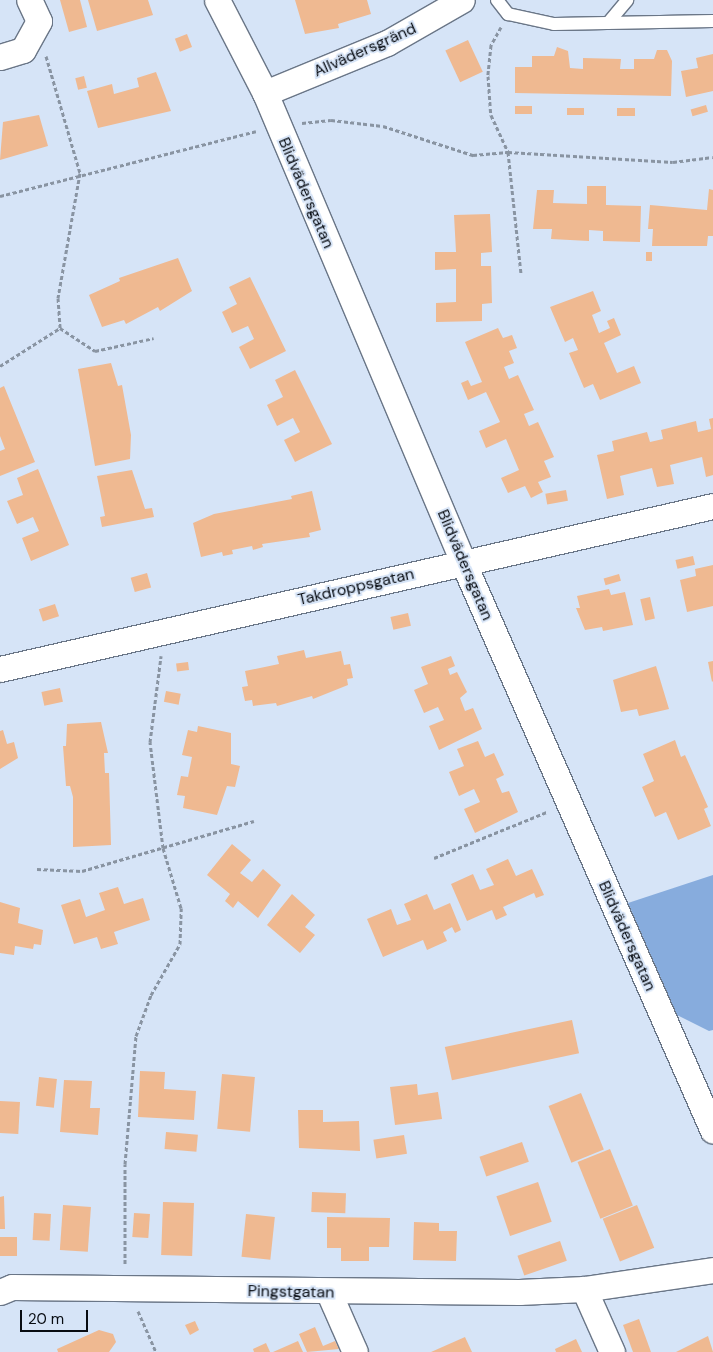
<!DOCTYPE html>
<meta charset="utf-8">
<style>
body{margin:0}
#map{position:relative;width:713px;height:1352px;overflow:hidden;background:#d6e4f7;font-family:"DM Sans",sans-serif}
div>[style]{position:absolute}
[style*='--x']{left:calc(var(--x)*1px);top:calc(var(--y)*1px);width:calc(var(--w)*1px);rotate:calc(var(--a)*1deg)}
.forest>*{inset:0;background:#87acdd}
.building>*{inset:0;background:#efb991;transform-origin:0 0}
.path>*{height:3px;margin-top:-1.5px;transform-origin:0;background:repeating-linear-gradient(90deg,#8994a2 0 4px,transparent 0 6.5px)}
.roads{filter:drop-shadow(1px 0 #6a7687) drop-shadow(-1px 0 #6a7687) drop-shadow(0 1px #6a7687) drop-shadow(0 -1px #6a7687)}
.service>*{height:12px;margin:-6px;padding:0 6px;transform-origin:6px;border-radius:6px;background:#fff}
.minor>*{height:25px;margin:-12.5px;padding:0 12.5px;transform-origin:12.5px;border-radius:12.5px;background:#fff}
span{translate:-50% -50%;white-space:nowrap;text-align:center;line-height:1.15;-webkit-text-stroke:4px #d6e4f7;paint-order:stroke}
.street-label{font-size:16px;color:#080c12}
.scale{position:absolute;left:20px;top:1310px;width:68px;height:22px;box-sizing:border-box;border:2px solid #080c12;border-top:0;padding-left:6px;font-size:15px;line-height:18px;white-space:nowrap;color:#080c12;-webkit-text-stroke:4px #d6e4f7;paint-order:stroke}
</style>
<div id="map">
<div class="forest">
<div style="clip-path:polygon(713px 875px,713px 1030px,709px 1031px,677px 1015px,628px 903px)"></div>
</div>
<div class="building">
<div style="clip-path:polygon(60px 0,80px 0,87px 27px,69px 32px)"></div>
<div style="clip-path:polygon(88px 0,148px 0,153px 15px,97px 31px)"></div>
<div style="clip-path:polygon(295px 0,367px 0,371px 14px,338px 24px,339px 28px,305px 34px)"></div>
<div style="left:187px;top:34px;width:14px;height:13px;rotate:69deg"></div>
<div style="left:468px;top:40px;width:35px;height:25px;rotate:65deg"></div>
<div style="clip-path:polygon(557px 47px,568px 51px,570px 68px,583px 69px,583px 58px,621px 59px,620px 69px,634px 69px,634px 59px,654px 59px,657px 50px,667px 50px,672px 61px,671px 96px,515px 93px,515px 67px,532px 67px,532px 56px,554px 56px)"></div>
<div style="clip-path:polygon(713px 54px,713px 91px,686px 97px,681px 71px,698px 68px,696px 58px)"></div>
<div style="clip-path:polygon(156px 72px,171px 111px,98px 128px,87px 91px,112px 84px,114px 94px,139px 87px,137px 78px)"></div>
<div style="left:84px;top:76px;width:12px;height:9px;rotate:76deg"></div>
<div style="left:706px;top:105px;width:7px;height:16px;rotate:74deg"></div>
<div style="left:515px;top:106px;width:17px;height:8px"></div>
<div style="left:567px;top:108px;width:17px;height:7px"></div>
<div style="left:617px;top:108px;width:18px;height:8px"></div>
<div style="clip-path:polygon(39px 115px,48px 146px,0 160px,3px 122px)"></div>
<div style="clip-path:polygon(587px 186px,606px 186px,606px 205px,641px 206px,640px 242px,603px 241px,603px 231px,589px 230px,589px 241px,551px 239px,552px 229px,533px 229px,537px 190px,554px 190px,553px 203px,587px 204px)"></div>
<div style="clip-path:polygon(709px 189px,713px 190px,713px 236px,708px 236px,707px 246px,652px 246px,653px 229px,648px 229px,650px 205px,707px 210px)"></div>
<div style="clip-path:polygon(490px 214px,492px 252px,481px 253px,481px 266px,491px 266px,492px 303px,482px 304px,482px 321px,436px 322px,436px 303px,456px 302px,456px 269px,435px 270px,435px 252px,456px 252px,454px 215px)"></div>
<div style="left:646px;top:252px;width:6px;height:9px"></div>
<div style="clip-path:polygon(178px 258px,192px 291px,160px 311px,158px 307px,126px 324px,124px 320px,102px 327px,89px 295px,120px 281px,119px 278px)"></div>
<div style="clip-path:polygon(250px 277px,286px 351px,250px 369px,239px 347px,254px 339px,248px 326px,232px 333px,222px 312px,237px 304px,229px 287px)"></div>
<div style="clip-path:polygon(593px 291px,601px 311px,592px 315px,599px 333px,610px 328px,607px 321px,614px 318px,621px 335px,604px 343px,617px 373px,634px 366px,641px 383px,600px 400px,593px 384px,584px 388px,569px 353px,578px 350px,573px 338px,565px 342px,550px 307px)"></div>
<div style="clip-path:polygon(498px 328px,503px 338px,512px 335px,517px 348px,509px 351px,514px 363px,504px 367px,509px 379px,518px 375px,534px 410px,524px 414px,529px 426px,538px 422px,554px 457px,544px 461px,551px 477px,538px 482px,543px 492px,531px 498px,525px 486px,508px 493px,501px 478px,519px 470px,506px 439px,486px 448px,479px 431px,500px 422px,486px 392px,468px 400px,461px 383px,468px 380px,471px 386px,482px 382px,465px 342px)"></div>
<div style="clip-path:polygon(111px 363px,118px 386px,122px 385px,131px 435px,130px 459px,95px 466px,78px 369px)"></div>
<div style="clip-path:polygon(295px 370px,332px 444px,295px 462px,284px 440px,300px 432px,293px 418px,277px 426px,267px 405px,283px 397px,275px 380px)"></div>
<div style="clip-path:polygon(4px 386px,35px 462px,0 476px,0 451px,5px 449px,0 436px,0 388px)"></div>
<div style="clip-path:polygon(713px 418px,713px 475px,706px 477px,702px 457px,670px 465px,674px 484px,657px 487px,652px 468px,620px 476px,624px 495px,607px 499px,597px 455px,614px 451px,612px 441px,647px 432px,650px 442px,663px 439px,661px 430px,696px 421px,698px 432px,711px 429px,709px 419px)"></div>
<div style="clip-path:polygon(38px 469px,69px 545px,31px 561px,22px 538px,39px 531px,33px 517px,17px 524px,7px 501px,23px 495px,17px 478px)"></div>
<div style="clip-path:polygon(132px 470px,145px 509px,152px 508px,154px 517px,102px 527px,100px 517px,105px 516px,97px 476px)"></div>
<div style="left:566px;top:490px;width:11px;height:21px;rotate:80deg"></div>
<div style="clip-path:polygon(312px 491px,321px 530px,309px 533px,310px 537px,262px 544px,263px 547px,253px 550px,252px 546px,232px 550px,233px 554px,223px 556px,222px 552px,201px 557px,193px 523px,214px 514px,292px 499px,291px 496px)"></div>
<div style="left:693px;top:556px;width:9px;height:18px;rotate:77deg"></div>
<div style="clip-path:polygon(713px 565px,713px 606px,687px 612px,680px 580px,696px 576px,695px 569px)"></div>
<div style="left:147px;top:573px;width:15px;height:17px;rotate:74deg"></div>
<div style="left:619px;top:574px;width:7px;height:16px;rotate:74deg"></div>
<div style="clip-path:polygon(609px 589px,611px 595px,625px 592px,633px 625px,603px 631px,602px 627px,585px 630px,576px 608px,580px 608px,577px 596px)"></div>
<div style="left:650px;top:597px;width:22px;height:10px;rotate:77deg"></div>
<div style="left:55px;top:604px;width:13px;height:17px;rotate:72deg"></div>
<div style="left:408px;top:613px;width:13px;height:18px;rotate:77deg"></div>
<div style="clip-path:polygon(304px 650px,306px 658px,341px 651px,344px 665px,350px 664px,353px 678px,347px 679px,348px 685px,313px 699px,312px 696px,277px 706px,276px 703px,253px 706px,252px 700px,245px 701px,242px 687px,248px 686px,245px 671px,279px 664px,277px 656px)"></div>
<div style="clip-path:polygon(451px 656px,455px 666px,448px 669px,450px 675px,457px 672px,467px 692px,460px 698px,465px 711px,473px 708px,482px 729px,439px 750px,429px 726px,444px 720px,438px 707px,424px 713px,414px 690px,428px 684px,421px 667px)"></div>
<div style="clip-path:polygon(713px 661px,713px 681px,712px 682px,708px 662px)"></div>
<div style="left:188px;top:662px;width:8px;height:12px;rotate:83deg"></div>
<div style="clip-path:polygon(656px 666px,669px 709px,639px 716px,637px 709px,621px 712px,613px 680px)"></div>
<div style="left:60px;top:688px;width:14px;height:19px;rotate:78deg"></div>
<div style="left:166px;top:691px;width:15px;height:11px;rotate:11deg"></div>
<div style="clip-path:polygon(101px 722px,108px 753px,104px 753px,105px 773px,109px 773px,111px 845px,73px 847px,73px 797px,70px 786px,66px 786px,63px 746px,66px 746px,67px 724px)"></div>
<div style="clip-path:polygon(198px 726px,231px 733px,231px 764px,240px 766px,235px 787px,227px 786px,217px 815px,183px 808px,185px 796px,177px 795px,181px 776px,188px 777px,192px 757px,182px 755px,188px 730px,197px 732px)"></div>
<div style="clip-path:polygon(3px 730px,7px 744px,14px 742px,18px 758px,0 769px,0 731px)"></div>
<div style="clip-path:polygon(675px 740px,681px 757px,685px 755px,708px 807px,704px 809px,711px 826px,678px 840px,666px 812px,655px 817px,642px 787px,654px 781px,643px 754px)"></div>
<div style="clip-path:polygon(478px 741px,485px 757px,494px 753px,504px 775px,496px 779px,502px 793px,509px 791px,518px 812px,475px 833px,464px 809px,480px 802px,474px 789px,459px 796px,449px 772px,464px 766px,457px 749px)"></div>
<div style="clip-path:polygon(232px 844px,251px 860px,240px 873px,252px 882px,263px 869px,281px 885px,258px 918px,238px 901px,233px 908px,225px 901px,230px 894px,207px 875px)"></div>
<div style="clip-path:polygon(508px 859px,516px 876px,532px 869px,544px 895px,536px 898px,534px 893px,503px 907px,507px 915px,496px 920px,492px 910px,467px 921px,451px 884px,473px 874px,480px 890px,494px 885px,486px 869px)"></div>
<div style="clip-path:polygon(118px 887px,124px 904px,143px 898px,150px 920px,114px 932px,118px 944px,101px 949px,97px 937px,74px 944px,61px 905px,80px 899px,86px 917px,105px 910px,99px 893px)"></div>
<div style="clip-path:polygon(292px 894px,315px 915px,305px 927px,315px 935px,300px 953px,267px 925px)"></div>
<div style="clip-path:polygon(427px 894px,434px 910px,450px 903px,461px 930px,455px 933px,452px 927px,443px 932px,447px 941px,427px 950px,423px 940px,383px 957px,367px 919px,391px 909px,397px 925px,411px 920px,404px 904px)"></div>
<div style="clip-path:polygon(0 902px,20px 908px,18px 923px,43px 930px,41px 945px,34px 944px,33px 949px,15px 946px,14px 955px,0 953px)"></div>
<div style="left:572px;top:1020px;width:34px;height:130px;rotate:78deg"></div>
<div style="clip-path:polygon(140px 1071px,165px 1072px,164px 1089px,196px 1091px,194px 1120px,138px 1117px)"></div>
<div style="left:222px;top:1074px;width:33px;height:55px;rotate:5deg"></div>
<div style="left:39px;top:1077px;width:18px;height:29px;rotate:6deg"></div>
<div style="clip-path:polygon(64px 1080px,92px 1081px,90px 1108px,100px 1108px,98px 1135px,60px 1132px)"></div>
<div style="clip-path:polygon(417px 1084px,418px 1095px,438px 1092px,442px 1119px,395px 1125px,390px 1087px)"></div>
<div style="left:581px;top:1093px;width:61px;height:35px;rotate:68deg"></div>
<div style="left:0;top:1101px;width:20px;height:32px;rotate:3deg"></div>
<div style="clip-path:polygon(298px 1110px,323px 1110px,323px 1122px,359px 1121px,360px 1151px,299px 1148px)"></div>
<div style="left:166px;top:1132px;width:32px;height:17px;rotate:5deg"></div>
<div style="left:404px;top:1135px;width:19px;height:31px;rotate:81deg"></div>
<div style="left:522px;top:1142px;width:21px;height:45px;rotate:71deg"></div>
<div style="left:610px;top:1149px;width:61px;height:35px;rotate:68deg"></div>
<div style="left:538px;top:1182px;width:42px;height:44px;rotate:71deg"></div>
<div style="left:312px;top:1192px;width:34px;height:20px;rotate:2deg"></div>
<div style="clip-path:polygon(4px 1196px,5px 1229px,0 1229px,0 1197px)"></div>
<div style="left:163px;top:1202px;width:31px;height:53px;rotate:2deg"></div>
<div style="left:63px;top:1205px;width:28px;height:45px;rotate:4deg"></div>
<div style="left:637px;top:1205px;width:46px;height:37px;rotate:68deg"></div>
<div style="left:34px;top:1213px;width:17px;height:27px;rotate:3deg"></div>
<div style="left:134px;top:1213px;width:16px;height:24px;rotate:4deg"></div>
<div style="left:246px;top:1214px;width:29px;height:43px;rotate:6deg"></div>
<div style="clip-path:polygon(327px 1217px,390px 1218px,389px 1247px,369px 1247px,369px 1261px,341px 1261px,341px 1248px,327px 1248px)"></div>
<div style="clip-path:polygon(414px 1222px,439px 1223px,439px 1231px,457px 1231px,456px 1261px,413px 1260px)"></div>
<div style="left:17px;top:1237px;width:19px;height:17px;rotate:90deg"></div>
<div style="left:560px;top:1241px;width:21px;height:45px;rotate:71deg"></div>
<div style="clip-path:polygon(639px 1319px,651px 1352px,633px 1352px,623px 1325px)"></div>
<div style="clip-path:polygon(195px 1321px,199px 1330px,190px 1335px,185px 1325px)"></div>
<div style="clip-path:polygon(315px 1327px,323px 1346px,335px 1341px,339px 1349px,307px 1352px,299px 1334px)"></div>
<div style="clip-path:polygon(99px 1330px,113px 1334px,116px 1342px,109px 1352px,58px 1352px,57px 1349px)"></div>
<div style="clip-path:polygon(708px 1336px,713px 1352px,676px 1352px)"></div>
<div style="clip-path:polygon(465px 1337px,472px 1352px,431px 1352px)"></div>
<div style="clip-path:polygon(576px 1339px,582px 1352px,556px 1352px,555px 1349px)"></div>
<div style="clip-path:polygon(298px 1341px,303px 1352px,273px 1352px)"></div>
<div style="clip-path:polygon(266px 1343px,270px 1352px,254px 1352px,253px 1349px)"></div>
</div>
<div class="path">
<div style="--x:501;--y:27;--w:21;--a:119"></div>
<div style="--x:491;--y:45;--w:31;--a:96"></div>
<div style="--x:488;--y:76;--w:39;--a:86"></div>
<div style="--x:491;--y:115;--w:41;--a:65.3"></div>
<div style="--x:508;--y:152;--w:122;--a:83.9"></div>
<div style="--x:46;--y:56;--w:122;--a:73.8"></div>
<div style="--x:80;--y:173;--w:127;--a:100"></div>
<div style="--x:58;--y:298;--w:30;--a:86"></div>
<div style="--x:302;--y:123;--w:29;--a:-6"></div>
<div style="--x:331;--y:120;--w:52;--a:6.6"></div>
<div style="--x:383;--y:126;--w:95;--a:17.9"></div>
<div style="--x:473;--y:155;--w:35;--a:-5"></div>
<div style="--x:508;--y:152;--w:165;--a:3.5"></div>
<div style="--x:673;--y:162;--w:40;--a:-7.1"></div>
<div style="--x:0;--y:196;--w:264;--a:-14.2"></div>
<div style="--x:0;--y:366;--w:71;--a:-32.3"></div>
<div style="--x:60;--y:328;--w:42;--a:33.3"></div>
<div style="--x:95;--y:351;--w:60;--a:-12.4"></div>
<div style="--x:434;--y:858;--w:122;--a:-22.2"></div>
<div style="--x:37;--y:869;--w:45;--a:2.5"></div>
<div style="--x:82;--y:871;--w:179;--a:-16.2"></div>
<div style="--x:125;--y:1264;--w:100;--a:-90"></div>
<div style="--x:125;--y:1164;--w:128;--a:-85.1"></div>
<div style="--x:136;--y:1036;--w:44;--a:-69.9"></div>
<div style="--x:151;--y:995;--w:59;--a:-60.4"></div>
<div style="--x:180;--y:944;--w:36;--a:-88"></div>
<div style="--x:181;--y:908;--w:63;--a:-106.7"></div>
<div style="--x:163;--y:848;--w:107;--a:-97"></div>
<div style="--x:150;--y:742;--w:87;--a:-82.7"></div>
<div style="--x:138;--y:1311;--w:45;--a:66.3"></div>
</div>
<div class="roads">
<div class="service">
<div style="--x:497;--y:0;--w:18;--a:52"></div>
<div style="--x:508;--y:14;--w:47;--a:12.3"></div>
<div style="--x:554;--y:24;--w:159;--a:-1.1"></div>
<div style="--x:608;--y:23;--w:30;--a:-50"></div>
</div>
<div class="minor">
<div style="--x:217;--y:0;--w:105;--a:62.7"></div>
<div style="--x:265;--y:93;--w:509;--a:67.11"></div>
<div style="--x:463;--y:562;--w:621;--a:66.28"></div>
<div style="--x:0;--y:57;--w:24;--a:-17"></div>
<div style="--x:23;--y:50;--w:33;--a:-61"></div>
<div style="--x:39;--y:21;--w:23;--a:-115"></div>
<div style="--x:265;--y:93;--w:132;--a:-22.3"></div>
<div style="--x:387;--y:43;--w:86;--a:-29.8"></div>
<div style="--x:0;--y:669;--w:731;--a:-12.88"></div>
<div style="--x:584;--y:1289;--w:69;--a:66"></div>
<div style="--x:0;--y:1292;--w:13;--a:-23"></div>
<div style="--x:12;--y:1287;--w:507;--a:0.57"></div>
<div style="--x:519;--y:1292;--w:65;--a:-2.6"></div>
<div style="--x:584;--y:1289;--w:130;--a:-8.4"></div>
<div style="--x:329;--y:1293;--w:64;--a:66.2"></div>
</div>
</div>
<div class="street-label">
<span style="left:365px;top:50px;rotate:-24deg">Allvädersgränd</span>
<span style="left:306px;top:193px;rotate:67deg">Blidvädersgatan</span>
<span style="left:465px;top:565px;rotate:67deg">Blidvädersgatan</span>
<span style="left:356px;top:587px;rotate:-13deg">Takdroppsgatan</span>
<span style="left:627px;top:936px;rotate:66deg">Blidvädersgatan</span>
<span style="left:291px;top:1292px;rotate:1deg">Pingstgatan</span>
</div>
<div class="scale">20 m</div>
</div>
